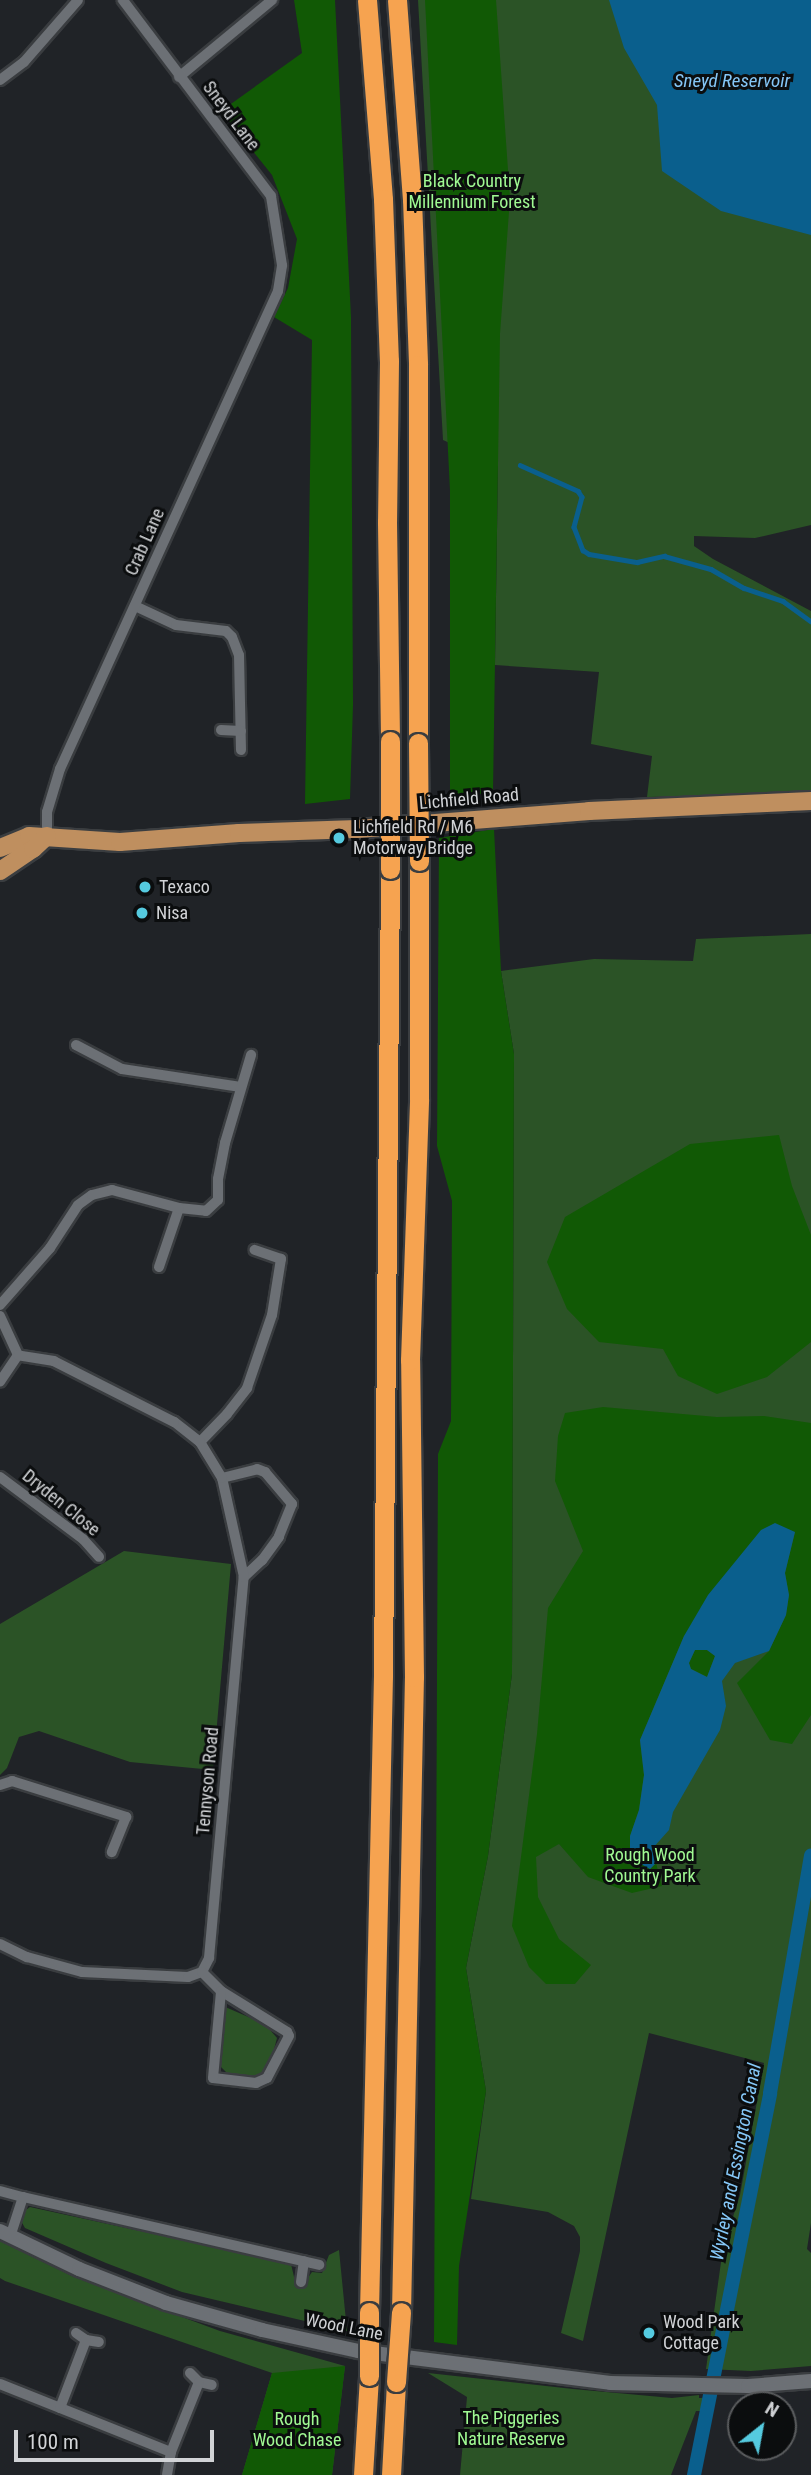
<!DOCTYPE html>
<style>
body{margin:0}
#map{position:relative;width:811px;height:2475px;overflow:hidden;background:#202327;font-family:"Roboto Condensed",sans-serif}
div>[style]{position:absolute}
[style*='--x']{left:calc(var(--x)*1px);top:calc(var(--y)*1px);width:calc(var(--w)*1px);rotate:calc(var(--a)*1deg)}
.green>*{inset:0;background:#2b5326}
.forest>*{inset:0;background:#115905}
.water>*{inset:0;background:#0a5f8d}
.stream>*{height:4.5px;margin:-2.25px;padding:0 2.25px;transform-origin:2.25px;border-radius:2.25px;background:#0a5f8d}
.canal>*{height:14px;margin:-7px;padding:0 7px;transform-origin:7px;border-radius:7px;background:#0a5f8d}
.roads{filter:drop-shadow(2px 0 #3a3d40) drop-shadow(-2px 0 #3a3d40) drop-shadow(0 2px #3a3d40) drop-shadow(0 -2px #3a3d40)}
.minor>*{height:10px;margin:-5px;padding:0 5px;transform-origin:5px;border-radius:5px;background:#6c7075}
.tertiary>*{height:14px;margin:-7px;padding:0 7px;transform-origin:7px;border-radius:7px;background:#6c7075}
.primary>*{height:18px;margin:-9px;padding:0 9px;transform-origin:9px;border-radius:9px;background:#bf8f5f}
.motorway>*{height:19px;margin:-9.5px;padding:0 9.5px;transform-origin:9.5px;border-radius:9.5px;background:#f6a350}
.bridges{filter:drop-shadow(2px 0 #3a3d40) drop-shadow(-2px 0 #3a3d40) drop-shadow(0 2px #3a3d40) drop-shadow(0 -2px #3a3d40)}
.motorway-bridge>*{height:19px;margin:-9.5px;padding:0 9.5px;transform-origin:9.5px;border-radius:9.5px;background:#f6a350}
.dots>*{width:19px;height:19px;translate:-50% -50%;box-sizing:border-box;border:4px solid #0b0d0e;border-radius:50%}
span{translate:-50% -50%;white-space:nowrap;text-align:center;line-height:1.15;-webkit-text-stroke:6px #0b0d0e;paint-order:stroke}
.street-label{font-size:18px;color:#d1d3d6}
.park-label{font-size:18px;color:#a0f993}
.poi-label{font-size:18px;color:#d1d3d6}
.left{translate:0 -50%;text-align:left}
.water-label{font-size:19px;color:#85c7f7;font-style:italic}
.north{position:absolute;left:727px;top:2391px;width:70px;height:70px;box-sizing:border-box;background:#0b0d0e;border:2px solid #5a5c5e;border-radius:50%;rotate:31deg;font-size:19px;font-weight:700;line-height:28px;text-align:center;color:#d1d3d6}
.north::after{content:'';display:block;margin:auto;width:24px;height:32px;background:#55cadf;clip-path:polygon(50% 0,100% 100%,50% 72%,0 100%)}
.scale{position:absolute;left:14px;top:2430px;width:200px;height:32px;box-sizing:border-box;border:4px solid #d1d3d6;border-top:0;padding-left:9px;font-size:21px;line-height:24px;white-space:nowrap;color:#d1d3d6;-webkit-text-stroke:5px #0b0d0e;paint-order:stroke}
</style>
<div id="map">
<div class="green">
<div style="clip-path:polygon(418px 0,811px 0,811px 525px,755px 538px,694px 536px,694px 546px,713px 559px,811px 611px,811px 794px,647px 797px,652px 756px,591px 744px,599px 672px,495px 665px,498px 465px,443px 440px)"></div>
<div style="clip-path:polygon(811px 934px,811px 2223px,807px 2249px,811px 2253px,811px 2366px,751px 2371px,706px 2369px,723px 2248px,740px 2195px,764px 2063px,649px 2033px,583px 2341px,561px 2333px,580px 2251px,580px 2237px,574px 2226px,548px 2212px,471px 2199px,486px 2091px,466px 1968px,488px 1856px,512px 1674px,514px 1054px,501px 971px,594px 959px,693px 961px,696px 939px)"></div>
<div style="clip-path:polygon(124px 1551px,231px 1564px,213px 1770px,130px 1762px,39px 1731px,19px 1737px,7px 1768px,0 1775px,0 1624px)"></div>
<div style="clip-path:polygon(223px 2006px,265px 2024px,277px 2038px,271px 2061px,260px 2076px,228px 2074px,220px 2066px)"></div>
<div style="clip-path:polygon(30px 2207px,291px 2264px,295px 2281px,303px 2285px,312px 2272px,322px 2273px,329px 2255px,339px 2250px,347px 2331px,182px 2292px,106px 2263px,25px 2228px,21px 2221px,23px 2212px)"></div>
<div style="clip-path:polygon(0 2241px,74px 2277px,220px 2331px,345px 2366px,332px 2475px,242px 2475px,272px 2373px,5px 2281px,0 2278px)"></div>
<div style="clip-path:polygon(428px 2373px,573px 2389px,672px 2398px,699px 2395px,699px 2398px,709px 2398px,700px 2411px,696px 2411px,671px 2475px,460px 2475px,467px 2397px)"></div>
</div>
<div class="forest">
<div style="clip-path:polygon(294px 0,335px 0,351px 317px,353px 705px,350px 799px,305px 804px,312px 340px,274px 317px,288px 288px,297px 239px,272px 175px,221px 111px,302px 53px)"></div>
<div style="clip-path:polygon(425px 0,496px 0,510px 198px,500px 334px,493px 792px,450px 799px,450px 490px)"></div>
<div style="clip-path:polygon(494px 829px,501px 971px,514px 1054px,512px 1674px,488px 1856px,466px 1968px,486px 2091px,459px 2266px,457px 2345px,434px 2342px,438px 1454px,451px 1421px,452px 1201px,437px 1146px,439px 838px)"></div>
<div style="clip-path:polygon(779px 1135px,792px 1186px,811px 1235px,811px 1342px,767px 1377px,717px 1394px,678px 1376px,663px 1349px,599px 1342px,567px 1309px,547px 1262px,565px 1217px,690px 1144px)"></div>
<div style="clip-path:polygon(603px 1407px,717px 1417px,764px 1416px,811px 1423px,811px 1715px,792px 1744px,770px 1740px,737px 1683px,769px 1651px,786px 1615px,789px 1595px,785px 1573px,795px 1532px,684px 1636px,640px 1740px,644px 1775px,639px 1810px,630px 1836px,650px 1869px,656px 1863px,662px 1886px,632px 1893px,588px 1877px,559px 1844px,536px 1857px,538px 1897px,559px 1939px,591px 1965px,575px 1984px,546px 1984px,529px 1967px,512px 1926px,537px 1734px,548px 1608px,583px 1551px,555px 1481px,558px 1436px,565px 1413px)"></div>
<div style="clip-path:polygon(695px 1650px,707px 1650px,715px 1656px,707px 1677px,691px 1669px,689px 1663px)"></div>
<div style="clip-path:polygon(345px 2366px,332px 2475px,242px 2475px,272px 2373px)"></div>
</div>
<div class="water">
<div style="clip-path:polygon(609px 0,811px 0,811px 235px,721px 211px,662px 171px,657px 105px,624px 48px)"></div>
<div style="clip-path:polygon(evenodd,775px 1523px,795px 1532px,785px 1573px,789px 1595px,786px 1615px,769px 1651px,735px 1663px,722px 1681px,726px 1706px,720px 1730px,673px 1812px,669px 1830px,652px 1849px,656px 1863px,650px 1869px,639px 1863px,630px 1852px,630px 1836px,639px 1810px,644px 1775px,640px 1740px,684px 1636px,708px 1595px,761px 1530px,775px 1523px,695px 1650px,707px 1650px,715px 1656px,707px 1677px,691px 1669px,689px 1663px,695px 1650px)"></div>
</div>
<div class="stream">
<div style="--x:520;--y:465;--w:64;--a:24.1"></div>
<div style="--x:578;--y:491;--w:7;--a:56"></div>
<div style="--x:582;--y:497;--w:31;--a:105"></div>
<div style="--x:574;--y:527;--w:25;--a:69"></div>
<div style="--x:583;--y:550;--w:7;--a:34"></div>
<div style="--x:589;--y:554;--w:49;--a:9.5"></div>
<div style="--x:637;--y:562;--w:28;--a:-13"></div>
<div style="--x:664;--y:556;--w:49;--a:15.5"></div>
<div style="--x:711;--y:569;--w:38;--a:30"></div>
<div style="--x:744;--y:588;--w:41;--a:18.4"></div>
<div style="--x:783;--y:601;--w:34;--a:36"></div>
</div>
<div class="canal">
<div style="--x:694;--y:2475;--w:389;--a:-78.7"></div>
<div style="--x:770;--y:2093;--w:241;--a:-80.2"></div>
</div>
<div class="roads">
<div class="minor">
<div style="--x:179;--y:77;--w:121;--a:-39.6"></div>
<div style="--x:0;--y:80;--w:30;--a:-37"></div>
<div style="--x:24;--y:62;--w:82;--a:-48.9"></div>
<div style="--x:135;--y:606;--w:45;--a:24.9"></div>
<div style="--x:176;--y:625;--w:50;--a:6.8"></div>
<div style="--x:226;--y:631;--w:8;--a:45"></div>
<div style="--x:232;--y:637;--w:19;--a:69"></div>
<div style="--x:239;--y:655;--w:95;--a:88.8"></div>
<div style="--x:221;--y:730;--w:20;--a:3"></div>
<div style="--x:47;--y:836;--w:24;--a:-90"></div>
<div style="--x:47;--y:812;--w:45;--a:-73.2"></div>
<div style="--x:60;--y:769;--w:525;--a:-65.48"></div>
<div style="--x:278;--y:291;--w:26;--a:-81"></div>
<div style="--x:282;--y:265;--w:70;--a:-99.1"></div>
<div style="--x:271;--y:196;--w:246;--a:-127.1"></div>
<div style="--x:76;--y:1045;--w:52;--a:27.6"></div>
<div style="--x:122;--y:1069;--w:120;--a:8.6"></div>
<div style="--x:159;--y:1267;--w:62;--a:-71.3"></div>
<div style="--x:179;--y:1208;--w:27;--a:6"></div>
<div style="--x:206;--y:1211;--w:16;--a:-43"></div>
<div style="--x:218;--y:1200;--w:21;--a:-90"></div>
<div style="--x:218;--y:1179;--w:37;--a:-79"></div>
<div style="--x:225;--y:1143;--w:92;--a:-73.5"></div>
<div style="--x:0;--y:1305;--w:76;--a:-48.7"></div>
<div style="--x:50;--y:1248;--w:51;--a:-56.9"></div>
<div style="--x:78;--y:1205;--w:17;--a:-36"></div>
<div style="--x:92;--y:1195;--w:21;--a:-14"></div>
<div style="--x:112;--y:1190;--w:69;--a:15"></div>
<div style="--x:0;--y:1316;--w:43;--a:65.2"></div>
<div style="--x:18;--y:1355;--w:32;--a:124"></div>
<div style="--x:200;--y:1442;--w:39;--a:-46"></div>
<div style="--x:227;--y:1414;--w:33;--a:-52"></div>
<div style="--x:247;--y:1388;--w:77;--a:-71.1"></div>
<div style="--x:272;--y:1315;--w:57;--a:-80.9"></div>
<div style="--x:281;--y:1259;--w:28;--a:-161"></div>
<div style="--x:0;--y:1477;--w:104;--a:36.8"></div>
<div style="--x:83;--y:1539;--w:24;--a:48"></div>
<div style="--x:222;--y:1478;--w:36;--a:-14"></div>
<div style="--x:257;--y:1469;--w:9;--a:21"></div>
<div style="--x:265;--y:1472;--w:42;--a:49.8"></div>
<div style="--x:292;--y:1504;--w:35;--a:112"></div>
<div style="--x:279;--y:1537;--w:29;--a:126"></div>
<div style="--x:262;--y:1560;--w:25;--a:137"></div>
<div style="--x:0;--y:1785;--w:13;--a:-18"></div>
<div style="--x:12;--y:1781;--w:120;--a:17.5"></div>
<div style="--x:126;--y:1817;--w:38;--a:112"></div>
<div style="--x:0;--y:1944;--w:30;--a:26"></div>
<div style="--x:27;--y:1957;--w:57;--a:15.3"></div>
<div style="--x:82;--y:1972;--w:106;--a:2.7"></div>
<div style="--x:188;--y:1977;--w:15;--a:-20"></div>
<div style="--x:202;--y:1972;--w:16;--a:-63"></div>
<div style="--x:209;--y:1958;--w:383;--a:-84.8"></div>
<div style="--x:244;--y:1577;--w:101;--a:-102.5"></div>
<div style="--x:222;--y:1478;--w:42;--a:-121.4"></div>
<div style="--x:200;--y:1442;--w:33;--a:-142"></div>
<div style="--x:174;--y:1422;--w:135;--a:-153.1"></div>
<div style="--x:54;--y:1361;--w:36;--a:-171"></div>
<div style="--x:202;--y:1972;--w:27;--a:45"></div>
<div style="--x:221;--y:1991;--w:78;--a:31.8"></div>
<div style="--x:287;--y:2032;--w:4;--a:63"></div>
<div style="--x:289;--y:2036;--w:47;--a:117.6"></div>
<div style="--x:267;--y:2078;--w:12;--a:156"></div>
<div style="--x:256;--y:2083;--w:43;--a:-173.4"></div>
<div style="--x:213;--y:2078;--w:87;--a:-84.7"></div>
<div style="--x:0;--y:2191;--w:24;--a:15"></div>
<div style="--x:10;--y:2237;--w:42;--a:-72"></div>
<div style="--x:23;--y:2197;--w:304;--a:12.9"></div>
<div style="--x:301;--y:2282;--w:21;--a:-82"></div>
<div style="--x:76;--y:2333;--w:12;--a:35"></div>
<div style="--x:86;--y:2340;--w:13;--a:9"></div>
<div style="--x:190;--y:2373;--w:13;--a:45"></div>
<div style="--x:199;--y:2382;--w:13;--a:13"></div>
<div style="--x:0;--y:2384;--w:184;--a:21.7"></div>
<div style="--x:171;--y:2452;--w:23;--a:100"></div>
<div style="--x:60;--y:2408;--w:73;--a:-69.1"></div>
<div style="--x:171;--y:2452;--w:75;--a:-68.2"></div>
</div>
<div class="tertiary">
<div style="--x:0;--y:2231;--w:88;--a:25.7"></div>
<div style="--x:79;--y:2269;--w:93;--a:21.3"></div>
<div style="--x:166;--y:2303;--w:100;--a:15.7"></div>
<div style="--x:262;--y:2330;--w:98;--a:12.3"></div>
<div style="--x:358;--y:2351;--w:254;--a:7.2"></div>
<div style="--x:610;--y:2383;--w:138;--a:1.2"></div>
<div style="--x:748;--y:2386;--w:63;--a:-4.5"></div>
</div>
<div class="primary">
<div style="--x:0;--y:848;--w:31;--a:-22"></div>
<div style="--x:29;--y:836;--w:91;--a:3.8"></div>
<div style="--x:120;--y:842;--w:119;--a:-4.3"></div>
<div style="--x:239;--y:833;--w:118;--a:-1.9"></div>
<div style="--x:357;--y:829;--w:233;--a:-4.4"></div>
<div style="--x:589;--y:811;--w:222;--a:-2.6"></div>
<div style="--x:0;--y:871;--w:40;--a:-34"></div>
<div style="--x:33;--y:849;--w:19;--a:-43"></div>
</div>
<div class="motorway">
<div style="--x:367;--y:0;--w:200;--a:85.4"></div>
<div style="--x:383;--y:199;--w:162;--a:87.9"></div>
<div style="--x:389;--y:361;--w:161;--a:90.7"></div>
<div style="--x:387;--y:522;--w:219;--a:89.2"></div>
<div style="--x:397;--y:0;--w:200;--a:85.7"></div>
<div style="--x:412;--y:199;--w:166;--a:87.9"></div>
<div style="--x:418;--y:365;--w:378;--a:90"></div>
<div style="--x:369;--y:2312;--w:636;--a:-88.74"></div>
<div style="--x:383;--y:1676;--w:807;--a:-89.5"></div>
<div style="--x:401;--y:2312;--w:635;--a:-88.83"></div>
<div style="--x:414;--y:1677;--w:317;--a:-90.7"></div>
<div style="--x:410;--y:1360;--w:261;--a:-88"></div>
<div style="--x:419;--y:1099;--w:238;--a:-90"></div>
<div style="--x:363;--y:2475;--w:99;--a:-86.5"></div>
<div style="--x:391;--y:2475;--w:93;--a:-86.9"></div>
</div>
</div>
<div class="bridges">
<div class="motorway-bridge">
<div style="--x:418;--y:743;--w:118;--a:89.5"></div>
<div style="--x:390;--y:869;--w:128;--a:-90"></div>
<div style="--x:369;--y:2376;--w:64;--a:-90"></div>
<div style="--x:396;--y:2382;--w:70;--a:-85.9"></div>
</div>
</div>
<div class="dots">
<div style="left:339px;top:838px;background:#55cadf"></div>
<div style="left:145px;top:887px;background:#55cadf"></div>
<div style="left:142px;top:913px;background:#55cadf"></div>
<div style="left:649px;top:2333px;background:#55cadf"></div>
</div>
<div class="street-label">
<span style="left:231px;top:116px;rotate:53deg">Sneyd Lane</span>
<span style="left:145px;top:542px;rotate:-66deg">Crab Lane</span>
<span style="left:469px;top:799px;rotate:-5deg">Lichfield Road</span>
<span style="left:61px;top:1503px;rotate:39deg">Dryden Close</span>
<span style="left:208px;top:1781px;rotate:-85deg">Tennyson Road</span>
<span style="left:344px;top:2327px;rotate:11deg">Wood Lane</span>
</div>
<div class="park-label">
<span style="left:472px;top:192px">Black Country<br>Millennium Forest</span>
<span style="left:650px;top:1866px">Rough Wood<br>Country Park</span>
<span style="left:511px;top:2429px">The Piggeries<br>Nature Reserve</span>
<span style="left:297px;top:2430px">Rough<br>Wood Chase</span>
</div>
<div class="poi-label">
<span class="left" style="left:353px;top:838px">Lichfield Rd / M6<br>Motorway Bridge</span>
<span class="left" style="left:159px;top:887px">Texaco</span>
<span class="left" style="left:156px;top:913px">Nisa</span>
<span class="left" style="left:663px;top:2333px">Wood Park<br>Cottage</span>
</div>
<div class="water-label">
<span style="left:732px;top:81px">Sneyd Reservoir</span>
<span style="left:736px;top:2162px;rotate:-79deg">Wyrley and Essington Canal</span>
</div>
<div class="north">N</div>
<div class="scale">100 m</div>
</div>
